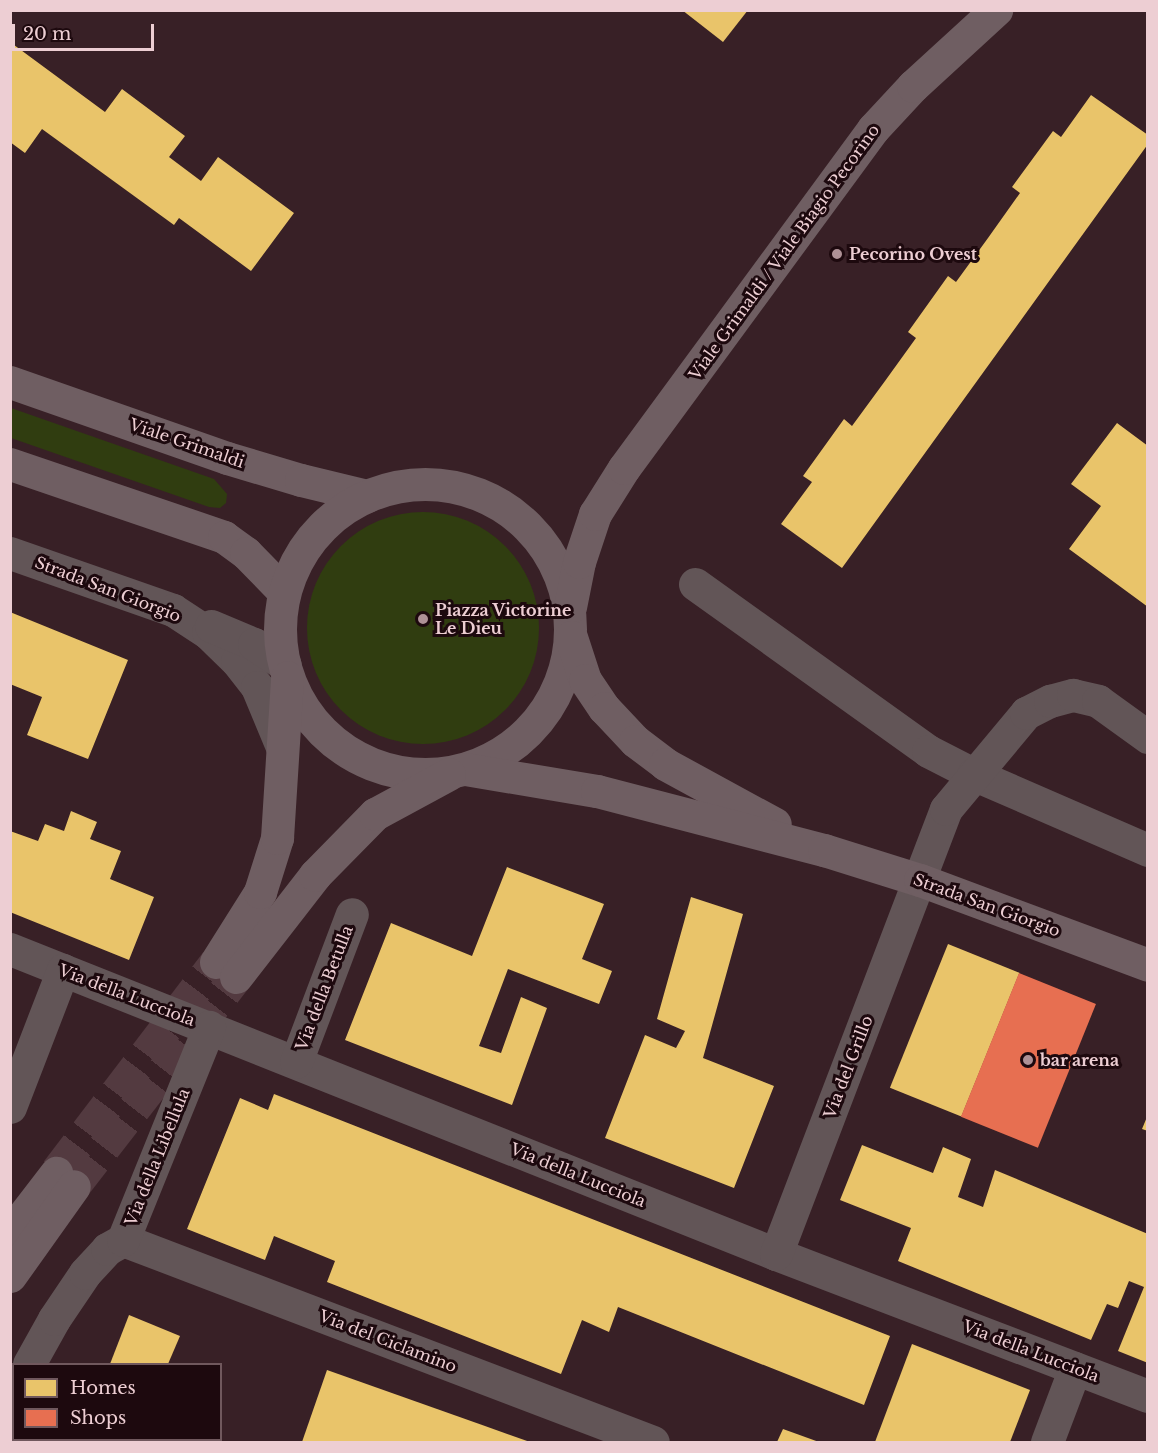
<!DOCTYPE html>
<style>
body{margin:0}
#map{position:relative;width:1158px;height:1453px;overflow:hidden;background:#382026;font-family:"Libre Baskerville",serif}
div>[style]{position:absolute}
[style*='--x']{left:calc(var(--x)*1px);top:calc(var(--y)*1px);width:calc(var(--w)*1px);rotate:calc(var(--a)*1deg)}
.green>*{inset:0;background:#303d10}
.round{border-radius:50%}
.homes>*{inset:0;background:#e9c46a;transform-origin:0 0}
.shops>*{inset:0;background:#e76f51;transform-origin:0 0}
.secondary-tunnel>*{height:33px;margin-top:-16.5px;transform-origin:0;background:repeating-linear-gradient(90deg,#533a40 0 33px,transparent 0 49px)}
.street>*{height:33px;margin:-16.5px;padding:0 16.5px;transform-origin:16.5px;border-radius:16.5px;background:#625557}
.secondary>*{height:33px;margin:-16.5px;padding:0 16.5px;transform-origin:16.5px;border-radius:16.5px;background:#6f5e62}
.secondary>.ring{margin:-16.5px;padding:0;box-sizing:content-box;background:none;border:33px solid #6f5e62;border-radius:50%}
.dots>*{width:16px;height:16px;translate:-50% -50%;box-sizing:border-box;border:3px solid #1d090e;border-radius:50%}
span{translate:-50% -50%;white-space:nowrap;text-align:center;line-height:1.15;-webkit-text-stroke:6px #1d090e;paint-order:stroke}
.street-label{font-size:16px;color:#edced3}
.poi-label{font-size:16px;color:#edced3;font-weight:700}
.left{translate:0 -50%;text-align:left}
.frame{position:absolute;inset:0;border:12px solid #edced3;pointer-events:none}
.legend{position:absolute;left:12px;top:1363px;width:210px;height:78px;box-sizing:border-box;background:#1d090e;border:2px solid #70585d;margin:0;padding:8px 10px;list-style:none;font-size:18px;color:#edced3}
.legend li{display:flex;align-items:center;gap:12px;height:30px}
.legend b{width:30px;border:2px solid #70585d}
.scale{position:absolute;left:12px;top:24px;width:142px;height:27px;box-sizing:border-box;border:3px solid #edced3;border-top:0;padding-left:8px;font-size:18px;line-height:21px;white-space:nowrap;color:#edced3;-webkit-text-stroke:4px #1d090e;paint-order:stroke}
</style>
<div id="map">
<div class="green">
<div style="clip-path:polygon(11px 408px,214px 479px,227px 494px,226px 503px,220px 508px,209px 507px,11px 438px)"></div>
<div class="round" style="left:307px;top:512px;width:232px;height:232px"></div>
</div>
<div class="homes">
<div style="clip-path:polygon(682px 10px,748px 10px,723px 42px)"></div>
<div style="clip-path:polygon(10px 42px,105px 112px,122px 89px,185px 136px,169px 157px,201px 181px,218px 157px,294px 213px,251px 271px,179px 218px,174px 225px,42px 129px,25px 153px,10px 142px)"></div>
<div style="clip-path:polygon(1091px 95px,1148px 135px,1148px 144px,842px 568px,781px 524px,812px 482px,803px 476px,844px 419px,852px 426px,885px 381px,916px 338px,908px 332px,948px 276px,956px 282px,988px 238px,1020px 193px,1012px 187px,1053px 131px,1061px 137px)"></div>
<div style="clip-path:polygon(1117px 423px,1148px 446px,1148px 607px,1069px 549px,1101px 506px,1071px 484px)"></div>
<div style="clip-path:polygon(10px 612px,128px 660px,88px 759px,27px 735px,42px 697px,10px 684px)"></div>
<div style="clip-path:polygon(71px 811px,97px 822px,90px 839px,121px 851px,110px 879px,154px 897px,129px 960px,10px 912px,10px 831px,38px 841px,45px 824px,64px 831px)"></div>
<div style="clip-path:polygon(507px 867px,604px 904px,582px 959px,612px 971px,599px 1004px,508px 969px,479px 1046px,501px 1053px,521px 997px,547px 1008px,512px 1105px,345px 1040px,391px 923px,472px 956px)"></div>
<div style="clip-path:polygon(691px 897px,743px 914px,703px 1058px,774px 1086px,734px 1188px,605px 1138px,645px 1035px,676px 1048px,685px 1031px,657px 1019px)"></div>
<div style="left:948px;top:944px;width:77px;height:155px;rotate:22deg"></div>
<div style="clip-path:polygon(274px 1094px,890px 1336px,864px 1405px,618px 1307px,609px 1332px,582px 1320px,561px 1374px,327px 1282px,335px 1261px,274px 1236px,265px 1260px,187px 1229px,240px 1098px,268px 1110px)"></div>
<div style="clip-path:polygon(1147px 1117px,1148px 1117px,1148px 1131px,1142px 1129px)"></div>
<div style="clip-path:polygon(862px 1145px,933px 1173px,943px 1147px,971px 1159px,958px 1197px,983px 1207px,995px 1170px,1148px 1234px,1148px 1363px,1118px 1351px,1144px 1287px,1129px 1281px,1118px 1308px,1107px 1304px,1091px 1340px,898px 1261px,911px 1228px,840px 1200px)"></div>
<div style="clip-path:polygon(129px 1315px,180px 1336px,168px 1364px,110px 1364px)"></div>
<div style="clip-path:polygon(912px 1344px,1030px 1390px,1010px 1442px,875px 1442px)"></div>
<div style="clip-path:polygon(327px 1370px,485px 1426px,530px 1442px,302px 1442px)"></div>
<div style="clip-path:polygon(783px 1429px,819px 1442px,777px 1442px)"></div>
<div style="clip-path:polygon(94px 1440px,139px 1440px,138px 1442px,102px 1442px)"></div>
</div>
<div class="shops">
<div style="left:1019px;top:973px;width:83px;height:155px;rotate:22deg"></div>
</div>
<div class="secondary-tunnel">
<div style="--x:57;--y:1171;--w:263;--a:-52.7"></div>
<div style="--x:74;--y:1186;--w:264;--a:-52.2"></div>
</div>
<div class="street">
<div style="--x:10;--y:553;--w:173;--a:19.3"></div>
<div style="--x:173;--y:610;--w:42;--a:33.3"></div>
<div style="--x:208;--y:633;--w:40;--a:44"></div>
<div style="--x:237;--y:661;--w:33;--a:52"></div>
<div style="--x:257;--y:687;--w:65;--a:67.4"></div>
<div style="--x:695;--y:584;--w:287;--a:35.6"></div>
<div style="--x:928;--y:751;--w:51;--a:27.1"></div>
<div style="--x:973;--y:774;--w:191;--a:23.5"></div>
<div style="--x:211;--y:626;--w:47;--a:22.7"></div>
<div style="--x:254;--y:644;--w:37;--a:34"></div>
<div style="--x:10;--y:949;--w:824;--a:21.71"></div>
<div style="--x:776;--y:1254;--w:398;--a:20.9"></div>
<div style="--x:296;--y:1062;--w:158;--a:-69.3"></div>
<div style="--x:10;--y:1107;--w:147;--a:-68.9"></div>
<div style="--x:123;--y:1240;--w:567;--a:20.86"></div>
<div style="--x:776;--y:1254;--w:476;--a:-69.1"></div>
<div style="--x:946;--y:809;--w:125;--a:-50.2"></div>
<div style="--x:1026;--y:713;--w:27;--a:-27"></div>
<div style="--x:1050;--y:701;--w:24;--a:-15"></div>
<div style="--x:1073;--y:695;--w:26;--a:13"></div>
<div style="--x:1098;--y:701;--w:62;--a:35.8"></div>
<div style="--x:29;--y:1364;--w:51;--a:-60.9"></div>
<div style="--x:54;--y:1319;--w:55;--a:-56"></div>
<div style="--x:85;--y:1273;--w:33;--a:-47"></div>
<div style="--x:107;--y:1249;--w:18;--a:-29"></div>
<div style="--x:123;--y:1240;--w:230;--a:-68"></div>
<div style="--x:10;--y:1412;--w:10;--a:-66"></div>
<div style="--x:1047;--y:1442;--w:79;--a:-69.3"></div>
</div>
<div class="secondary">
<div style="--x:10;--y:382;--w:230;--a:19.3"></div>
<div style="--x:227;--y:458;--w:77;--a:16.6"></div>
<div style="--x:301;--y:480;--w:68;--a:13.6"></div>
<div style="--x:10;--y:464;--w:226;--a:18.8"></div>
<div style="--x:224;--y:537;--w:27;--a:36"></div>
<div style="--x:246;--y:553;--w:54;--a:45.7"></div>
<div class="ring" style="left:280px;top:484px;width:257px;height:257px"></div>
<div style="--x:570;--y:607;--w:46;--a:-78.7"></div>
<div style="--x:579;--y:562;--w:51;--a:-71.6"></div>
<div style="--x:595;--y:514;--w:54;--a:-57.8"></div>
<div style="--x:624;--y:468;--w:421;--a:-53.7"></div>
<div style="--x:873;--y:129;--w:59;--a:-47.1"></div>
<div style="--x:913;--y:86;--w:113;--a:-42.5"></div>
<div style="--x:571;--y:637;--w:45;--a:72"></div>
<div style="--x:585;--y:680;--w:34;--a:56"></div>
<div style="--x:604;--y:708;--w:45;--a:46.8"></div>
<div style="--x:635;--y:741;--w:38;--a:37"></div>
<div style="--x:665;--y:764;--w:125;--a:28.6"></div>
<div style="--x:465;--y:769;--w:134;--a:9.5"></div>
<div style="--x:597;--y:791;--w:235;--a:14.6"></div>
<div style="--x:824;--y:850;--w:101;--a:17.4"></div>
<div style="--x:920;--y:880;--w:243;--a:20.4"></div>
<div style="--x:216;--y:962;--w:83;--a:-57.8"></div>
<div style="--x:260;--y:892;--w:57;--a:-72.5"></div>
<div style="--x:277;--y:838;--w:161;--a:-86.4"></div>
<div style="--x:236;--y:977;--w:129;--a:-52.2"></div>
<div style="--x:315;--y:875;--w:86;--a:-45.5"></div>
<div style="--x:375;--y:814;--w:84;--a:-28.4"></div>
<div style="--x:10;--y:1233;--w:76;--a:-52.5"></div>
<div style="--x:10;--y:1276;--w:110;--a:-54.6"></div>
</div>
<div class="dots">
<div style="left:837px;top:254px;background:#ae9196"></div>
<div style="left:423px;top:619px;background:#ae9196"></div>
<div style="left:1028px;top:1060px;background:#ae9196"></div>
</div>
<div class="street-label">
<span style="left:784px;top:252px;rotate:-54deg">Viale Grimaldi / Viale Biagio Pecorino</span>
<span style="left:187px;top:443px;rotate:19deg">Viale Grimaldi</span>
<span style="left:108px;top:589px;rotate:21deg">Strada San Giorgio</span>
<span style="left:987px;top:905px;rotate:20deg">Strada San Giorgio</span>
<span style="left:324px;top:988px;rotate:-69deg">Via della Betulla</span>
<span style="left:127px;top:995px;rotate:21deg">Via della Lucciola</span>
<span style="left:848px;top:1067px;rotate:-69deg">Via del Grillo</span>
<span style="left:157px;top:1157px;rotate:-68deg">Via della Libellula</span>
<span style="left:578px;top:1175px;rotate:22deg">Via della Lucciola</span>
<span style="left:388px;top:1341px;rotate:21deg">Via del Ciclamino</span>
<span style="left:1031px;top:1351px;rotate:21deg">Via della Lucciola</span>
</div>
<div class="poi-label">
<span class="left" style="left:849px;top:254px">Pecorino Ovest</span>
<span class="left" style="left:435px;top:619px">Piazza Victorine<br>Le Dieu</span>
<span class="left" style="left:1040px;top:1060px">bar arena</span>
</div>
<div class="frame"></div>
<ul class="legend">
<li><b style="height:16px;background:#e9c46a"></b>Homes</li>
<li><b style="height:16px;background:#e76f51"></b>Shops</li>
</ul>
<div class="scale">20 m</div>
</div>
